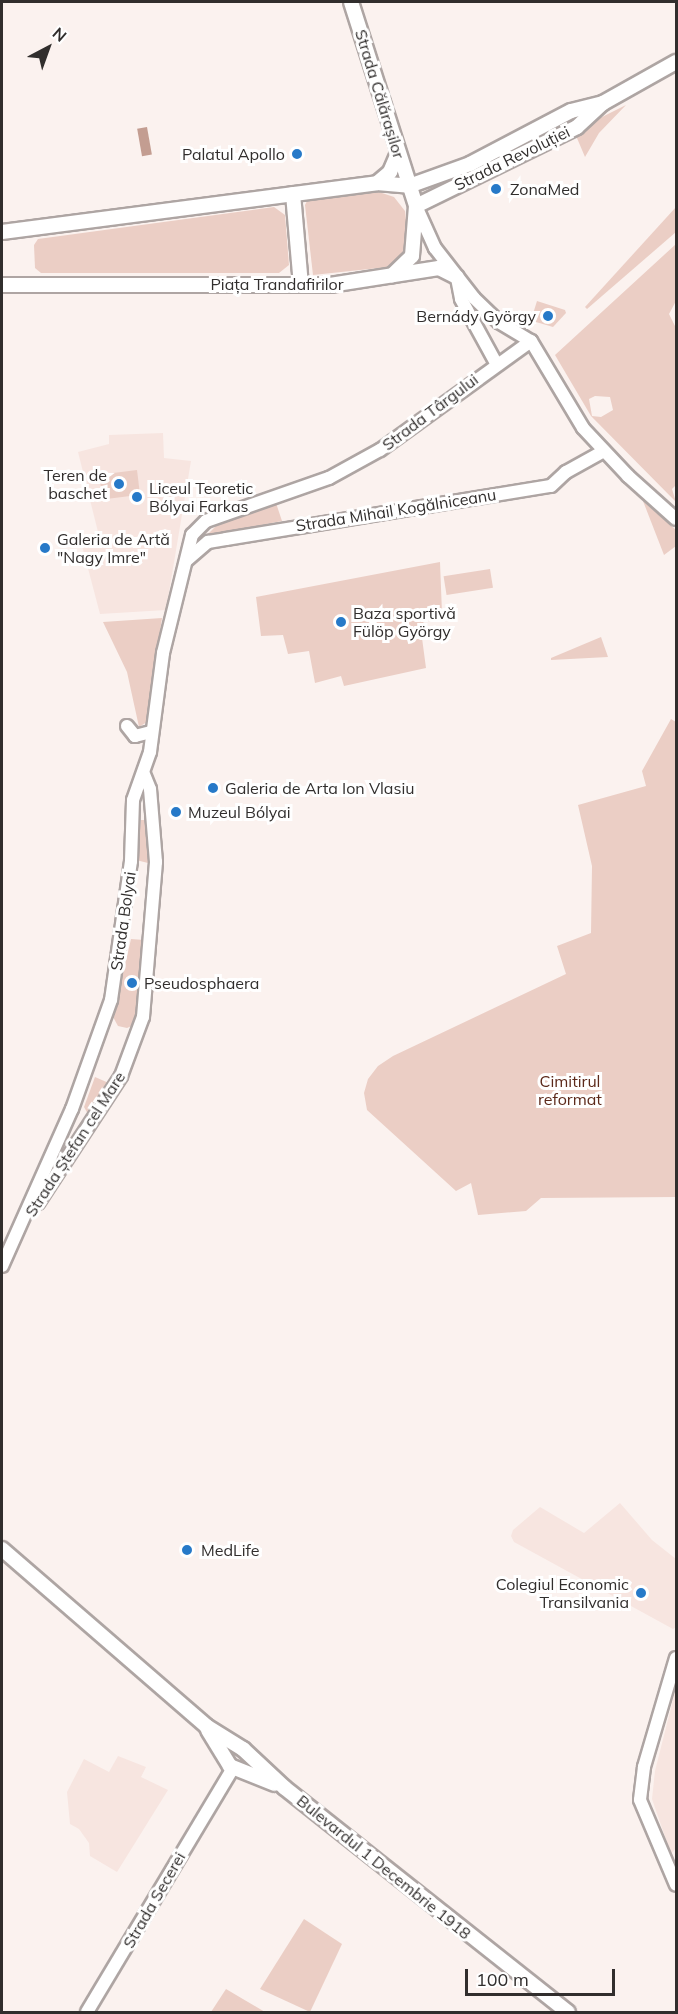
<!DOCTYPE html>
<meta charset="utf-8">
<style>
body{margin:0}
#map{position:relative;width:678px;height:2014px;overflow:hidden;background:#fbf2ef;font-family:Mulish,sans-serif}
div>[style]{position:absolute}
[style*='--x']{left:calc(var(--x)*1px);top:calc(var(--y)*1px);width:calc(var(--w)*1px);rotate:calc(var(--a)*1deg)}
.built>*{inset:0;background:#f7e5e0}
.green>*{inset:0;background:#ebcec5;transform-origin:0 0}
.water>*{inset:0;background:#c39d91;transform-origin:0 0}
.roads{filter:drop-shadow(2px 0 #aea5a3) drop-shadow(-2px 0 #aea5a3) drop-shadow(0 2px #aea5a3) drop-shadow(0 -2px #aea5a3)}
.secondary>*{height:12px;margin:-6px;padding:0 6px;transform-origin:6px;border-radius:6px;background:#fff}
.primary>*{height:14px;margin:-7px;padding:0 7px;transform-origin:7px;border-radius:7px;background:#fff}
.dots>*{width:16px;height:16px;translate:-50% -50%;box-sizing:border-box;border:3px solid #fff;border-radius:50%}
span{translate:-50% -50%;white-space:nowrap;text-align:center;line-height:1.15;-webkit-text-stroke:6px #fff;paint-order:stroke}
.street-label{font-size:16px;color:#312e2d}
.poi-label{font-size:16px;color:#312e2d}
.right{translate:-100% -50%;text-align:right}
.left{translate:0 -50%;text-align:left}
.park-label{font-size:16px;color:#5c291a}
.frame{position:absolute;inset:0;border:3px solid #312e2d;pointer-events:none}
.north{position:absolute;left:18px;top:18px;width:60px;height:60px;-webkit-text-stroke:4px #fff;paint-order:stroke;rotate:41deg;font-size:16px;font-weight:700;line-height:24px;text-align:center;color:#312e2d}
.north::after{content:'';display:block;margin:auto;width:21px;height:27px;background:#312e2d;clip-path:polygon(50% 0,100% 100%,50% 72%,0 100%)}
.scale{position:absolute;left:465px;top:1969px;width:150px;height:27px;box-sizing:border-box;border:3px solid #312e2d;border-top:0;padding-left:8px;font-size:18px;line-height:21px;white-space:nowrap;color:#312e2d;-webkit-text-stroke:4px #fff;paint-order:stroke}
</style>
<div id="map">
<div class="built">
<div style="clip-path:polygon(163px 433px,164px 458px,191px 461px,166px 610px,100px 614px,80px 538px,98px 532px,78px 452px,109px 444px,109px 435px)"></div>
<div style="clip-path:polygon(620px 1503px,652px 1540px,676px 1559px,676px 1627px,673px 1629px,514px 1542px,511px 1536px,513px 1530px,540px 1507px,584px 1533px)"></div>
<div style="clip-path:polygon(676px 1688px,676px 1848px,671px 1854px,652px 1799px,655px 1771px)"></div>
<div style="clip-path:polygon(118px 1756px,146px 1767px,141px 1777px,168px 1790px,117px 1872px,90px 1856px,89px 1843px,79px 1829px,70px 1824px,67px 1792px,84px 1759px,109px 1772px)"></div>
</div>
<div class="green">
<div style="clip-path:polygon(626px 105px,599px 133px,585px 157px,574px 131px)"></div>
<div style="clip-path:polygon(379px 192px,394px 197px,405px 211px,408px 236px,403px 255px,388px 267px,313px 275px,305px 205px,307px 201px)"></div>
<div style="clip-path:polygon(274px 207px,285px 215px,289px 265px,279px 273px,41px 273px,35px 268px,34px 245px,38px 239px)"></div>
<div style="clip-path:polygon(676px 207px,676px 232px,587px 309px,585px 307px)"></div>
<div style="clip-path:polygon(evenodd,676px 244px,676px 301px,669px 314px,676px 328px,676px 485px,672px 489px,676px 502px,591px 416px,555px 355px,676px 244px,595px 396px,610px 397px,613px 410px,601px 417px,592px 416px,589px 399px,595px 396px)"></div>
<div style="clip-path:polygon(537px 301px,565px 310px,566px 313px,553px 327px,536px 322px,532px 317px)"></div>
<div style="left:137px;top:470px;width:25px;height:38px;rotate:83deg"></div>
<div style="clip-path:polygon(643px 501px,676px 530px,676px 546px,664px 555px)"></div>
<div style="clip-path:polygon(276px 503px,282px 521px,206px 536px,216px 526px)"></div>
<div style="clip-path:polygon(440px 562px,442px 613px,424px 617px,422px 638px,426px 668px,344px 686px,341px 676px,315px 683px,309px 651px,288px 654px,283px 635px,261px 636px,256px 597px)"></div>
<div style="left:490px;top:569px;width:19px;height:47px;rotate:81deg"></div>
<div style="clip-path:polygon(162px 618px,147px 722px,139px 727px,127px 672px,103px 622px)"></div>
<div style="clip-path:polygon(601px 637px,608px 657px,551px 660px,551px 658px)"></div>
<div style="clip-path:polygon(671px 719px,676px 722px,676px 1197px,541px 1198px,526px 1211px,478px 1215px,471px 1183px,456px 1191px,367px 1110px,364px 1093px,368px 1079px,378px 1066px,393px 1056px,566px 974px,557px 946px,591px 933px,592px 866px,578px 805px,646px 786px,642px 771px)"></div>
<div style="clip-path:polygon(141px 820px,149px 820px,151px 859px,148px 863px,136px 860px)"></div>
<div style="clip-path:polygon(131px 939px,144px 940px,138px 1016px,136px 1024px,127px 1028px,118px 1026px,113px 1017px)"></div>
<div style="clip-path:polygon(95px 1077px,111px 1084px,89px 1116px,84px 1107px)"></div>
<div style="clip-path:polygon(304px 1919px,342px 1944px,310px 2012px,260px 1989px)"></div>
<div style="clip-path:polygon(226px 1989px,265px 2012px,211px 2012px)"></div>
</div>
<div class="water">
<div style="left:147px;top:127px;width:28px;height:10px;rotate:80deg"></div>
</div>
<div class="roads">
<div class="secondary">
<div style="--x:416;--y:206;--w:46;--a:65.7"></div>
<div style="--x:435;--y:248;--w:63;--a:52"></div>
<div style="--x:474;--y:298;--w:35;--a:44"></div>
<div style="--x:499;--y:322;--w:37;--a:31"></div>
<div style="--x:531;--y:341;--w:101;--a:59.1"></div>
<div style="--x:583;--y:428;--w:66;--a:46.8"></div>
<div style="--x:628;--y:476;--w:64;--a:41.9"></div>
<div style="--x:457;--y:278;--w:21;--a:79"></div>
<div style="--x:461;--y:299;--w:73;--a:61.3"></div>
<div style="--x:187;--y:560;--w:28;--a:-41"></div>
<div style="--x:208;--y:542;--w:18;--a:-9"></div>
<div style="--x:226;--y:539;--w:329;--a:-9.3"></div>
<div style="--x:551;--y:486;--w:21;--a:-43"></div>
<div style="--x:566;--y:472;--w:43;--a:-28.9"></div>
<div style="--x:127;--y:726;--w:13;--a:51"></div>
<div style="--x:135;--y:736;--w:16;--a:-14"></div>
<div style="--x:38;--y:1203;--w:152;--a:-56.8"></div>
<div style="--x:121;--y:1076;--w:63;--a:-69.6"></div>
<div style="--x:143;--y:1017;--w:156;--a:-85.2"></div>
<div style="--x:156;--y:862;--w:73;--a:-94.7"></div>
<div style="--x:150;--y:789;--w:16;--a:-112"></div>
<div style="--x:2;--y:1266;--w:172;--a:-66"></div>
<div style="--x:72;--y:1109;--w:116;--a:-70.3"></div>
<div style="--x:111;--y:1000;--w:140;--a:-81.8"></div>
<div style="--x:131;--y:861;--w:61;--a:-88.1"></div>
<div style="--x:133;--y:800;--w:51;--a:-70.5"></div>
<div style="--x:150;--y:752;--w:100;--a:-82.5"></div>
<div style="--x:163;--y:653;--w:122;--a:-76.2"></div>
<div style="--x:192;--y:535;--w:20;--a:-45"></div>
<div style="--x:206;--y:521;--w:130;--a:-19.3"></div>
<div style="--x:329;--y:478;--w:58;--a:-28.8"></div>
<div style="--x:380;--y:450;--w:186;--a:-35.8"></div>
<div style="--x:676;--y:1658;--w:114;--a:106.4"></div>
<div style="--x:644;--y:1767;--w:33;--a:97"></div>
<div style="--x:640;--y:1800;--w:92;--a:67"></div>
<div style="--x:87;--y:2012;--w:284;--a:-59.1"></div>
</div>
<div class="primary">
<div style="--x:351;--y:2;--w:214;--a:72.3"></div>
<div style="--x:416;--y:206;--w:50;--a:94.6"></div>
<div style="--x:412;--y:256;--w:28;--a:136"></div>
<div style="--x:377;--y:183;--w:17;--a:-40"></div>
<div style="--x:390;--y:172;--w:21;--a:-67"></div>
<div style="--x:293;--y:194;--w:91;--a:85"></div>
<div style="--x:416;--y:206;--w:179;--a:-26.1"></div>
<div style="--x:577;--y:127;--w:35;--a:-43"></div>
<div style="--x:603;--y:103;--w:84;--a:-29.3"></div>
<div style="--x:2;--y:232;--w:378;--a:-7.4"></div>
<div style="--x:377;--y:183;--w:32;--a:5"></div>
<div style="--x:409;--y:186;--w:65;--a:-19.8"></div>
<div style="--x:470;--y:164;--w:114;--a:-27.7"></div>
<div style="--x:571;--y:111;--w:33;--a:-14"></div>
<div style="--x:2;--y:285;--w:328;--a:0"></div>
<div style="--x:330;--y:285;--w:110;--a:-8.9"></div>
<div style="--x:439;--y:268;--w:20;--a:27"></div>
<div style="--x:2;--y:1549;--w:270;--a:40.9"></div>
<div style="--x:206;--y:1726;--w:44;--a:31.9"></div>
<div style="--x:243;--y:1749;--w:57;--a:42.9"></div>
<div style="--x:285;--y:1788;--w:361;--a:38.4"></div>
<div style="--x:208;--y:1730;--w:42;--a:58.6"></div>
<div style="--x:230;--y:1766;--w:48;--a:21.8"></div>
</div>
</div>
<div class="dots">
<div style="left:297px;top:154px;background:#2679c8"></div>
<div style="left:496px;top:189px;background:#2679c8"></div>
<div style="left:548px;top:316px;background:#2679c8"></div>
<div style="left:119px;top:484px;background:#2679c8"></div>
<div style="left:137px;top:497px;background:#2679c8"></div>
<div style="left:45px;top:548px;background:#2679c8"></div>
<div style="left:341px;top:622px;background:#2679c8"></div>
<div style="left:213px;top:788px;background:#2679c8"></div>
<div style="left:176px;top:812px;background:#2679c8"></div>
<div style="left:132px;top:983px;background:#2679c8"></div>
<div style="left:187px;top:1550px;background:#2679c8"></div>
<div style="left:641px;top:1593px;background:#2679c8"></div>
</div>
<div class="street-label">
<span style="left:380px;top:94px;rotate:73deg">Strada Călărașilor</span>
<span style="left:512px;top:158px;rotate:-26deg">Strada Revoluției</span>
<span style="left:277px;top:284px">Piața Trandafirilor</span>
<span style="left:430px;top:412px;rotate:-37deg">Strada Târgului</span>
<span style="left:396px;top:510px;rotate:-9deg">Strada Mihail Kogălniceanu</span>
<span style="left:123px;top:921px;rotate:-82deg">Strada Bolyai</span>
<span style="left:75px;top:1144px;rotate:-57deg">Strada Ștefan cel Mare</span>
<span style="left:384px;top:1867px;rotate:39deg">Bulevardul 1 Decembrie 1918</span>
<span style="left:154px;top:1900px;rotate:-60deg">Strada Secerei</span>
</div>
<div class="poi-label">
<span class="right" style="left:285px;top:154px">Palatul Apollo</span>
<span class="left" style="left:510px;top:189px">ZonaMed</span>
<span class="right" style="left:536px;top:316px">Bernády György</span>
<span class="right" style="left:107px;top:484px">Teren de<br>baschet</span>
<span class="left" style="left:149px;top:497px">Liceul Teoretic<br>Bólyai Farkas</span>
<span class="left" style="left:57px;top:548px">Galeria de Artă<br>"Nagy Imre"</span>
<span class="left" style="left:353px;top:622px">Baza sportivă<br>Fülöp György</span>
<span class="left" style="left:225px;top:788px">Galeria de Arta Ion Vlasiu</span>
<span class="left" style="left:188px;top:812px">Muzeul Bólyai</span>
<span class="left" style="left:144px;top:983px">Pseudosphaera</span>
<span class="left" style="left:201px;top:1550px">MedLife</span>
<span class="right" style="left:629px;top:1593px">Colegiul Economic<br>Transilvania</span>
</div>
<div class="park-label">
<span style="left:570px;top:1090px">Cimitirul<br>reformat</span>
</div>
<div class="frame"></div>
<div class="north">N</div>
<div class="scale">100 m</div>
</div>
